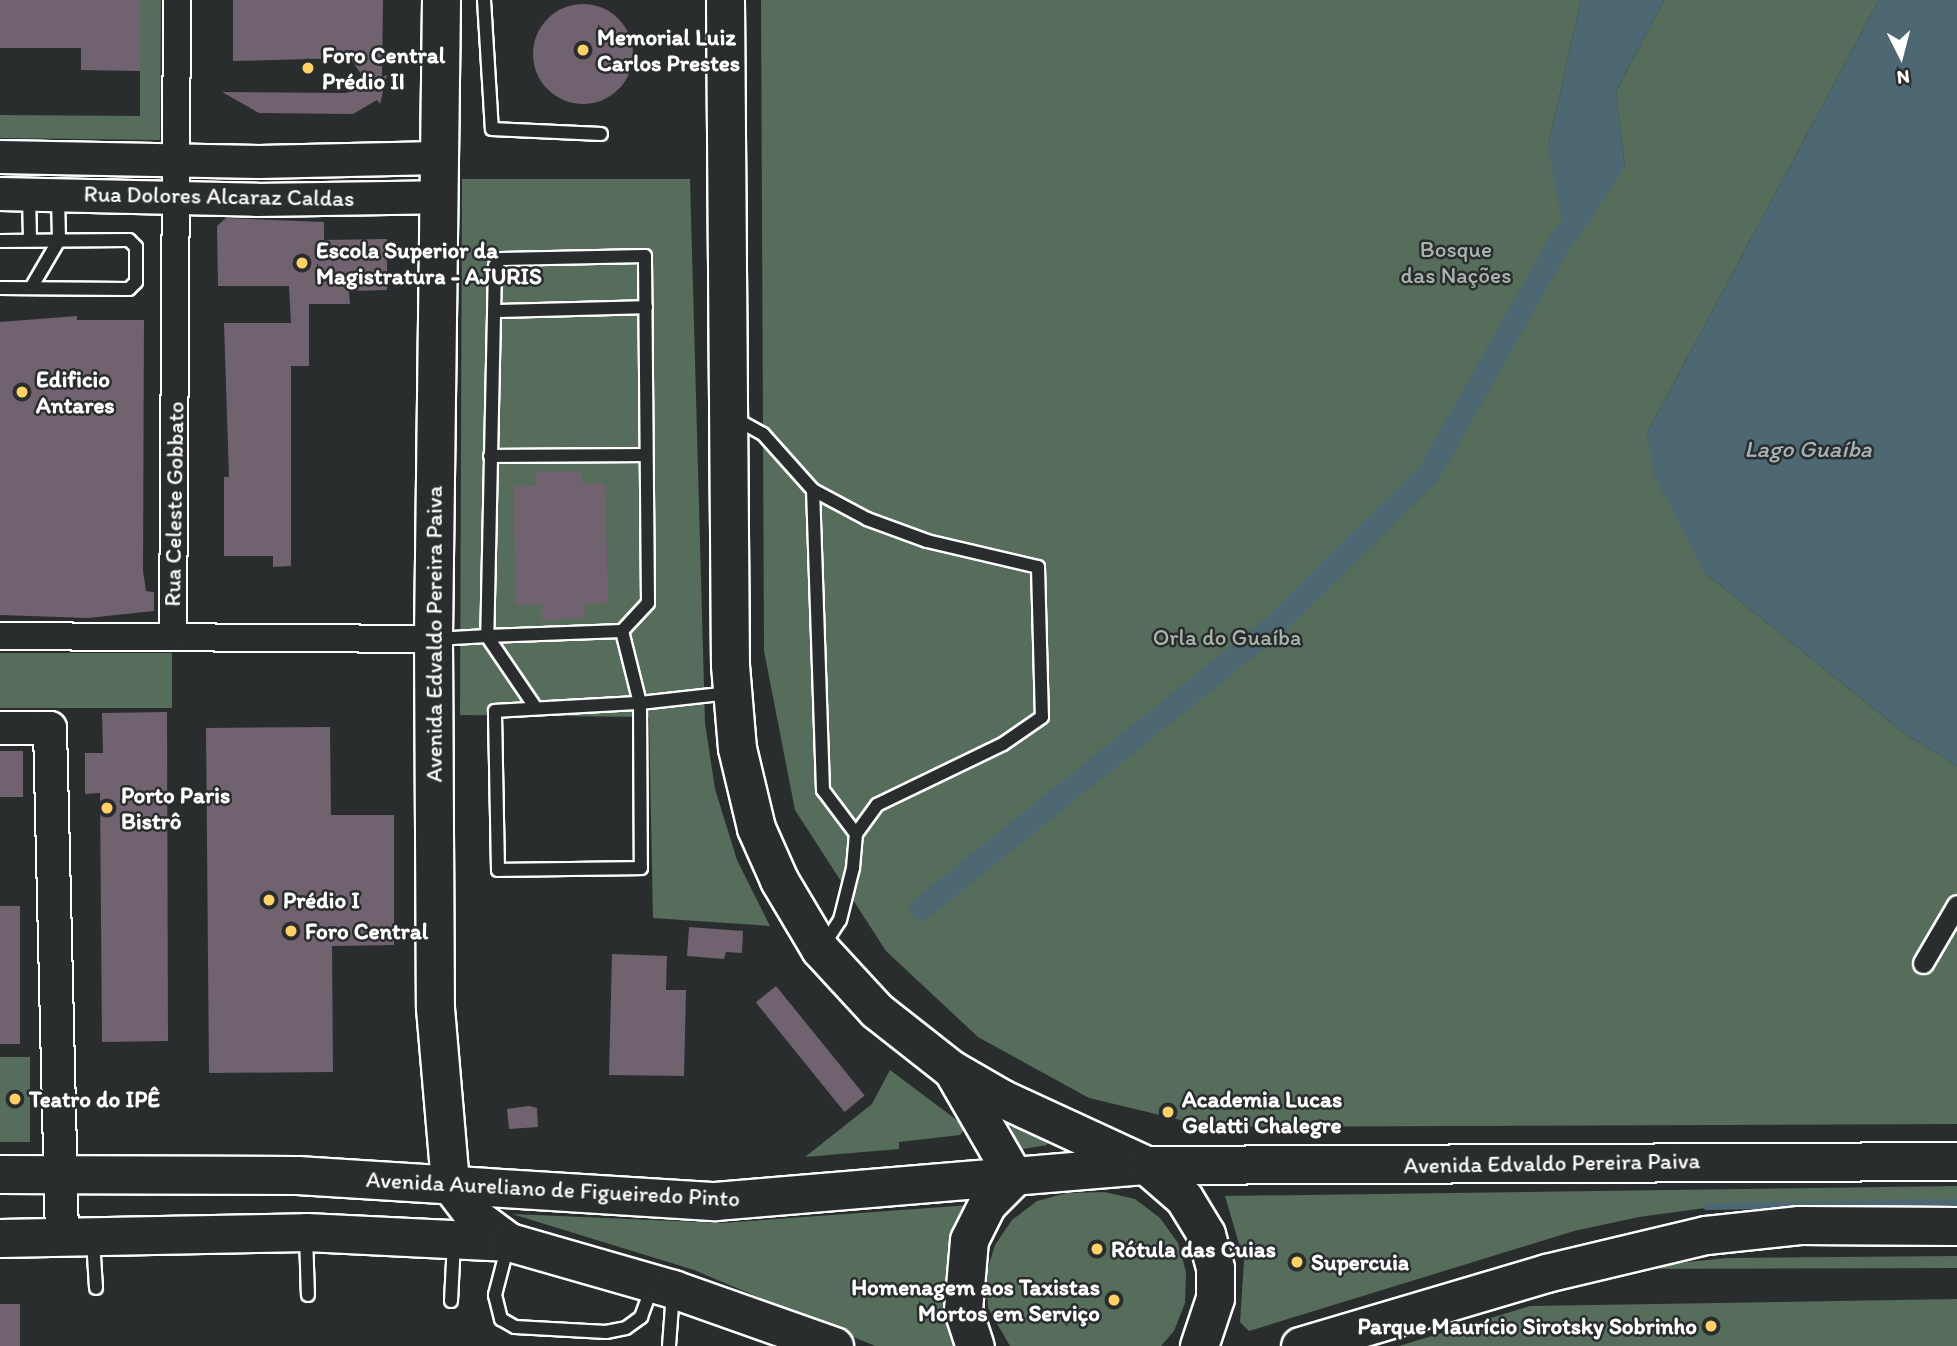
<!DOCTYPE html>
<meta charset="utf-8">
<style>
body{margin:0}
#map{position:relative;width:1957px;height:1346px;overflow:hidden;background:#2a2d2e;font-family:Itim,sans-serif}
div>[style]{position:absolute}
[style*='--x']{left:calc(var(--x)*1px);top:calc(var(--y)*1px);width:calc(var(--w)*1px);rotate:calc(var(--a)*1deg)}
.green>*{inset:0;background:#556d5a;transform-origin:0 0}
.water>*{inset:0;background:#4d6872}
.stream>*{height:7px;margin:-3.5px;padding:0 3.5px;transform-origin:3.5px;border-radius:3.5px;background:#4d6872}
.canal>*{height:23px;margin:-11.5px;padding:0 11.5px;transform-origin:11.5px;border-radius:11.5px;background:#4d6872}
.building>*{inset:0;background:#70626f;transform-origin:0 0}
.round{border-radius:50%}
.roads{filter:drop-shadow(2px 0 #fff) drop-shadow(-2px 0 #fff) drop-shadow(0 2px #fff) drop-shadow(0 -2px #fff)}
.service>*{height:12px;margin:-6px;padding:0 6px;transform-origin:6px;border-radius:6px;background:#2a2d2e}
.pedestrian>*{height:19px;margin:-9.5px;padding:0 9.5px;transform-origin:9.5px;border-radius:9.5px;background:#2a2d2e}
.minor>*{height:26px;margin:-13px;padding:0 13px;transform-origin:13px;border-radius:13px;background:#2a2d2e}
.tertiary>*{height:32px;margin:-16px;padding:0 16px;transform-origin:16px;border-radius:16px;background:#2a2d2e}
.secondary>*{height:37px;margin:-18.5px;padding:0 18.5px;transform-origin:18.5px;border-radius:18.5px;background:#2a2d2e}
.dots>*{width:19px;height:19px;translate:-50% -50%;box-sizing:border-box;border:4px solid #2a2d2e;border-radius:50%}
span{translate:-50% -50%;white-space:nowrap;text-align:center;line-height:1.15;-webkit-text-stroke:5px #2a2d2e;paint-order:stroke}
.poi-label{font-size:23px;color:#fff;font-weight:700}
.left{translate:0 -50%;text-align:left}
.right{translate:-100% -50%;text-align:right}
.street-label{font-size:23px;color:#fff}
.park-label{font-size:23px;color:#aab6ac}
.water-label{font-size:24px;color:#a6b4b8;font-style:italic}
.north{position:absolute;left:1866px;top:21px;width:70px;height:70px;-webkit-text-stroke:5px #2a2d2e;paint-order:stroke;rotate:174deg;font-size:19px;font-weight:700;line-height:28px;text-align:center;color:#fff}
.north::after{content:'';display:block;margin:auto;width:24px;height:32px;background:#fff;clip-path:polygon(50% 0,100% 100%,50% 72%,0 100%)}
</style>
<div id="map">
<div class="green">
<div style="clip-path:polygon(140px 0,161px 0,160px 140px,0 138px,0 115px,140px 116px)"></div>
<div style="clip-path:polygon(761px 0,1581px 0,1548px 147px,1625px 167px,1616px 92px,1664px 0,1879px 0,1647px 433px,1705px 573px,1904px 733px,1957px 766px,1957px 1124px,1210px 1127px,1089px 1098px,978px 1037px,886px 951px,795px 810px,764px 651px)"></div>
<div style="clip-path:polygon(462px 179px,690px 179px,705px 723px,715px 789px,737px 860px,770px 926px,653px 918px,649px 717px,460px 715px)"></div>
<div style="left:0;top:653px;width:172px;height:55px"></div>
<div style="left:0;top:1057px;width:30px;height:85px"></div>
<div style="clip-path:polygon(890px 1070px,966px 1127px,960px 1135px,899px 1142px,899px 1149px,805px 1157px,872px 1104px)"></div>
<div style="clip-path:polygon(1009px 1117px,1048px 1138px,1047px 1145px,1017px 1150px)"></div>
<div style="clip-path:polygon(1957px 1186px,1957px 1205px,1705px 1208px,1639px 1217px,1574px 1231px,1249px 1331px,1240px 1322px,1244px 1261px,1225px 1196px)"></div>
<div style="clip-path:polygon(1104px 1192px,1135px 1199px,1160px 1218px,1178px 1243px,1186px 1272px,1185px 1303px,1174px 1331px,1161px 1346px,1010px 1346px,988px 1308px,986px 1274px,995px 1245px,1012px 1220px,1037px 1201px,1067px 1193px)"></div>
<div style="clip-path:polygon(971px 1205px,961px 1346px,875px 1346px,694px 1270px,512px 1214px,722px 1223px)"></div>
<div style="clip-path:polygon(1957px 1256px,1957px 1268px,1618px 1269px,1727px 1258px)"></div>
<div style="clip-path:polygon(1957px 1299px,1957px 1346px,1399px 1346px,1530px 1306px)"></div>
</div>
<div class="water">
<div style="clip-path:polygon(1581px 0,1664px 0,1616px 92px,1625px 167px,1577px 240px,1564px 233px,1548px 147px)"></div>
<div style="clip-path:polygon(1879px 0,1957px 0,1957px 766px,1904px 733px,1705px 573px,1654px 476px,1647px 433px)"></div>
</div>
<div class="stream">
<div style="--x:1706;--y:1206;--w:251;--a:-0.9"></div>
</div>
<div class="canal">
<div style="--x:921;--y:908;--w:448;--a:-38.7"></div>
<div style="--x:1271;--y:628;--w:222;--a:-44.6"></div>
<div style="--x:1429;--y:472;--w:274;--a:-60.5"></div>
</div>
<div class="building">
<div style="clip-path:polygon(0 0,140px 0,140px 71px,81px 70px,81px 48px,0 48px)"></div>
<div style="clip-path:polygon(233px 0,383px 0,382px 77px,387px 75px,380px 104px,377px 100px,353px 114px,259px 113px,222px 92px,346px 93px,368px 84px,350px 58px,233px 61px)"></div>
<div class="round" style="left:533px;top:4px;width:100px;height:100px"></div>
<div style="clip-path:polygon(226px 218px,324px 222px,324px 240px,387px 239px,387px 290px,349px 291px,350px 304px,309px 304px,309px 366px,291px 366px,291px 566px,273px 567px,273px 556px,224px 556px,224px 477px,229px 477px,224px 323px,291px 323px,289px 286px,218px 286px,217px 226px)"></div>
<div style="clip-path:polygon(77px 316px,77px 320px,144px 320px,143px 571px,146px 591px,154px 592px,154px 611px,88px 618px,0 615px,0 322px)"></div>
<div style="clip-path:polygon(582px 471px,582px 484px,605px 483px,608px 603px,585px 604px,585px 618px,541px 620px,541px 605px,516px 605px,513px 486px,536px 486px,535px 472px)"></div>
<div style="clip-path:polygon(167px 712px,168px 1041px,102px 1042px,100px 793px,85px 794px,85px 753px,103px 753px,102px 713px)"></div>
<div style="clip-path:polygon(330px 727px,331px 815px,394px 815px,394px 945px,332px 946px,333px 1072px,209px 1073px,206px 728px)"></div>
<div style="left:0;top:751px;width:23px;height:46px"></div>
<div style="left:0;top:906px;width:20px;height:138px"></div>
<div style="clip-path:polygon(689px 927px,743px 931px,742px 953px,726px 952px,724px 959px,687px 956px)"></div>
<div style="clip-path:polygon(612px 954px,667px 956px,666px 990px,686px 990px,684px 1076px,609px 1075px)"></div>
<div style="left:776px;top:986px;width:141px;height:26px;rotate:51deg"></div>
<div style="clip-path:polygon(529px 1106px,537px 1108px,538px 1127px,509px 1129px,507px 1109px)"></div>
<div style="left:20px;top:1304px;width:42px;height:20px;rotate:90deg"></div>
</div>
<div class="roads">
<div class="service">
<div style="--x:484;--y:0;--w:129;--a:86.5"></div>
<div style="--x:492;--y:129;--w:109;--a:2.6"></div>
<div style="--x:29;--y:195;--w:45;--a:88.7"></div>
<div style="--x:0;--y:241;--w:129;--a:-0.4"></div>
<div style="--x:129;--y:240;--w:10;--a:45"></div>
<div style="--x:136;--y:247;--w:35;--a:90"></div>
<div style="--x:136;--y:282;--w:10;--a:135"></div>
<div style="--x:129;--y:289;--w:129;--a:-179.6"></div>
<div style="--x:31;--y:288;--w:56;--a:-59.7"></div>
<div style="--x:59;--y:240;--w:45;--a:-91.3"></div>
<div style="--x:495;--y:311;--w:151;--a:-1.5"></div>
<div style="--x:734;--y:418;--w:33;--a:29"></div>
<div style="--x:763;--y:434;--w:75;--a:48.2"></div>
<div style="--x:490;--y:456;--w:155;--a:-0.4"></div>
<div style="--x:622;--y:631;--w:74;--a:76"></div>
<div style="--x:640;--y:703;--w:90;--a:-6.4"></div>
<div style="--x:436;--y:639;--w:51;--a:-3.4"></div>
<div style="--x:487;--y:636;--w:135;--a:-2.1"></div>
<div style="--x:622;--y:631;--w:38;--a:-47"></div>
<div style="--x:648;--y:603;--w:347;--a:-90.5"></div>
<div style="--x:645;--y:256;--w:144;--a:178.8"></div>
<div style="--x:501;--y:259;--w:9;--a:131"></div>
<div style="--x:495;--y:266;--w:370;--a:91.2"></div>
<div style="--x:487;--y:636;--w:86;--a:55.9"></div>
<div style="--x:640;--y:703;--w:165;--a:89.7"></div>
<div style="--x:641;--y:868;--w:143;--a:179.2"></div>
<div style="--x:498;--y:870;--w:159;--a:-91.1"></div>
<div style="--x:495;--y:711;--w:145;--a:-3.2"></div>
<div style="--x:823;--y:946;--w:31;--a:-57"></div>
<div style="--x:840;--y:920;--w:54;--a:-76"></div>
<div style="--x:853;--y:868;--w:34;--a:-85"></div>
<div style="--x:856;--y:834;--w:55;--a:-126.9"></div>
<div style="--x:823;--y:790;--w:300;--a:-91.9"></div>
<div style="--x:813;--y:490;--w:61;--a:28.2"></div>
<div style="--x:867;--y:519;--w:64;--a:20.1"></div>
<div style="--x:927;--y:541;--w:114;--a:13.2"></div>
<div style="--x:1038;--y:567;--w:150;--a:88.5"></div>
<div style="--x:1042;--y:717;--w:47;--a:145.3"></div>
<div style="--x:1003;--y:744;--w:140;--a:154.2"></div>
<div style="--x:877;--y:805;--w:36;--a:126"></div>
<div style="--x:306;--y:1236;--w:59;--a:88.1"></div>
<div style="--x:93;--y:1240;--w:48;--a:86.4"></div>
<div style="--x:508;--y:1245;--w:52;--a:104.6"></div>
<div style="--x:495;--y:1295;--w:25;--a:76"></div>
<div style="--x:501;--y:1319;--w:16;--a:30"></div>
<div style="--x:515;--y:1327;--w:91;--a:3.1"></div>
<div style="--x:606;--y:1332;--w:20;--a:-11"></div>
<div style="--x:626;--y:1328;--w:19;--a:-36"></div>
<div style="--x:641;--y:1317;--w:32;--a:-70"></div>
<div style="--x:451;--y:1301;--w:59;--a:-87.1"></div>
<div style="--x:669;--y:1346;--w:53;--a:-85.7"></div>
</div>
<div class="pedestrian">
<div style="--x:1923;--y:963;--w:67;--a:-59.6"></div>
</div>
<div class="minor">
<div style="--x:0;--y:636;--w:433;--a:0.4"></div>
<div style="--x:173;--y:637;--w:637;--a:-89.64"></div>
</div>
<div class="tertiary">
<div style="--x:0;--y:157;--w:259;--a:1.1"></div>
<div style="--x:259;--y:162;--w:179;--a:-1.3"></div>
<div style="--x:0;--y:194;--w:257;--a:1.3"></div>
<div style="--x:257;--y:200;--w:182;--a:-0.9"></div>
<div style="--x:0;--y:728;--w:50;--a:0"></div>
<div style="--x:50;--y:728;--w:509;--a:88.65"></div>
</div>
<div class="secondary">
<div style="--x:441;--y:0;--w:639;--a:90.72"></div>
<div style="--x:433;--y:639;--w:369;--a:89.7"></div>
<div style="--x:435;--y:1008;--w:177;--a:85.1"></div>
<div style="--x:450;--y:1184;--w:40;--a:53"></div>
<div style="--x:474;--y:1216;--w:44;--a:36.6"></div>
<div style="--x:725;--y:0;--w:665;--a:89.57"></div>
<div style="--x:730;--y:665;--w:83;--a:85.2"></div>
<div style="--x:737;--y:748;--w:82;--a:76.6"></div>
<div style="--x:756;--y:828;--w:57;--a:66.1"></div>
<div style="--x:779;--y:880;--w:80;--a:59.3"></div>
<div style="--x:820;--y:949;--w:83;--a:47.4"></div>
<div style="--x:876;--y:1010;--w:95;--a:38.2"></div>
<div style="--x:951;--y:1069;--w:58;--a:30.1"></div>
<div style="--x:1001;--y:1098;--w:160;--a:24.8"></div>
<div style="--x:1146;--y:1165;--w:50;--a:41"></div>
<div style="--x:1184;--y:1198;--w:42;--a:58.6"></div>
<div style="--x:1206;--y:1234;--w:35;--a:75"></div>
<div style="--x:1215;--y:1268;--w:30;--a:90"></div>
<div style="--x:1215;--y:1298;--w:51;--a:108.4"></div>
<div style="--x:954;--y:1073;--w:120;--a:60"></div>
<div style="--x:1014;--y:1177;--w:38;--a:135"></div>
<div style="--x:987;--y:1204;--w:40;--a:116.6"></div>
<div style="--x:969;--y:1240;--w:70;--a:94.9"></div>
<div style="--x:963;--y:1310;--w:38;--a:72"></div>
<div style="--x:0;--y:1174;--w:297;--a:0.2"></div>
<div style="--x:297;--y:1175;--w:419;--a:3.6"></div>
<div style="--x:715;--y:1201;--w:433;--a:-4.8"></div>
<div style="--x:1146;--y:1165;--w:811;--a:-0.28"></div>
<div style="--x:0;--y:1238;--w:306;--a:-1.1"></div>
<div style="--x:306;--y:1232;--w:203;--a:2.8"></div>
<div style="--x:509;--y:1242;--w:171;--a:16"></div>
<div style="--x:673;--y:1289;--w:171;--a:19.5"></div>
<div style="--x:1300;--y:1346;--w:257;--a:-16.5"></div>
<div style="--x:1546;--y:1273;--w:164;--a:-13.4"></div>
<div style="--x:1706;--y:1235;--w:94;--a:-6.1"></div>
<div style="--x:1799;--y:1225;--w:158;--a:0.4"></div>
</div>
</div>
<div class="dots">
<div style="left:583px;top:50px;background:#ffd166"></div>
<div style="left:308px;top:68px;background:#ffd166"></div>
<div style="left:302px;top:263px;background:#ffd166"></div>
<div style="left:22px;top:392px;background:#ffd166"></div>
<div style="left:107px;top:808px;background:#ffd166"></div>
<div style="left:269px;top:900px;background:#ffd166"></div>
<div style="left:291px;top:931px;background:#ffd166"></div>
<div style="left:15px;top:1099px;background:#ffd166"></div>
<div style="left:1168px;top:1112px;background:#ffd166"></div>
<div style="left:1097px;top:1249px;background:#ffd166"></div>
<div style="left:1297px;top:1262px;background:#ffd166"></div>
<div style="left:1114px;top:1300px;background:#ffd166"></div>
<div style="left:1711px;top:1326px;background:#ffd166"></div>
</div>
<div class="poi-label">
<span class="left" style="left:597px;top:50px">Memorial Luiz<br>Carlos Prestes</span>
<span class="left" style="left:322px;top:68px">Foro Central<br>Prédio II</span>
<span class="left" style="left:316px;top:263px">Escola Superior da<br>Magistratura - AJURIS</span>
<span class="left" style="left:36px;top:392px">Edificio<br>Antares</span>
<span class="left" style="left:121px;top:808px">Porto Paris<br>Bistrô</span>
<span class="left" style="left:283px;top:900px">Prédio I</span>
<span class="left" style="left:305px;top:931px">Foro Central</span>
<span class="left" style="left:29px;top:1099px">Teatro do IPÊ</span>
<span class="left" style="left:1182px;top:1112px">Academia Lucas<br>Gelatti Chalegre</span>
<span class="left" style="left:1111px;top:1249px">Rótula das Cuias</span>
<span class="left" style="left:1311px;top:1262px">Supercuia</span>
<span class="right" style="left:1100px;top:1300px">Homenagem aos Taxistas<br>Mortos em Serviço</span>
<span class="right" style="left:1697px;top:1326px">Parque Maurício Sirotsky Sobrinho</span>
</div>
<div class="street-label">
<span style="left:219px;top:196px;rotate:1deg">Rua Dolores Alcaraz Caldas</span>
<span style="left:174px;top:504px;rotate:-89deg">Rua Celeste Gobbato</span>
<span style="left:434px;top:634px;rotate:-90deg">Avenida Edvaldo Pereira Paiva</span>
<span style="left:1552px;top:1163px;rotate:-1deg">Avenida Edvaldo Pereira Paiva</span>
<span style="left:553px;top:1189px;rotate:3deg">Avenida Aureliano de Figueiredo Pinto</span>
</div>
<div class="park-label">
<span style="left:1456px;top:262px">Bosque<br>das Nações</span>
<span style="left:1227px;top:637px">Orla do Guaíba</span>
</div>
<div class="water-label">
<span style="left:1808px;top:449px">Lago Guaíba</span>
</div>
<div class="north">N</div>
</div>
